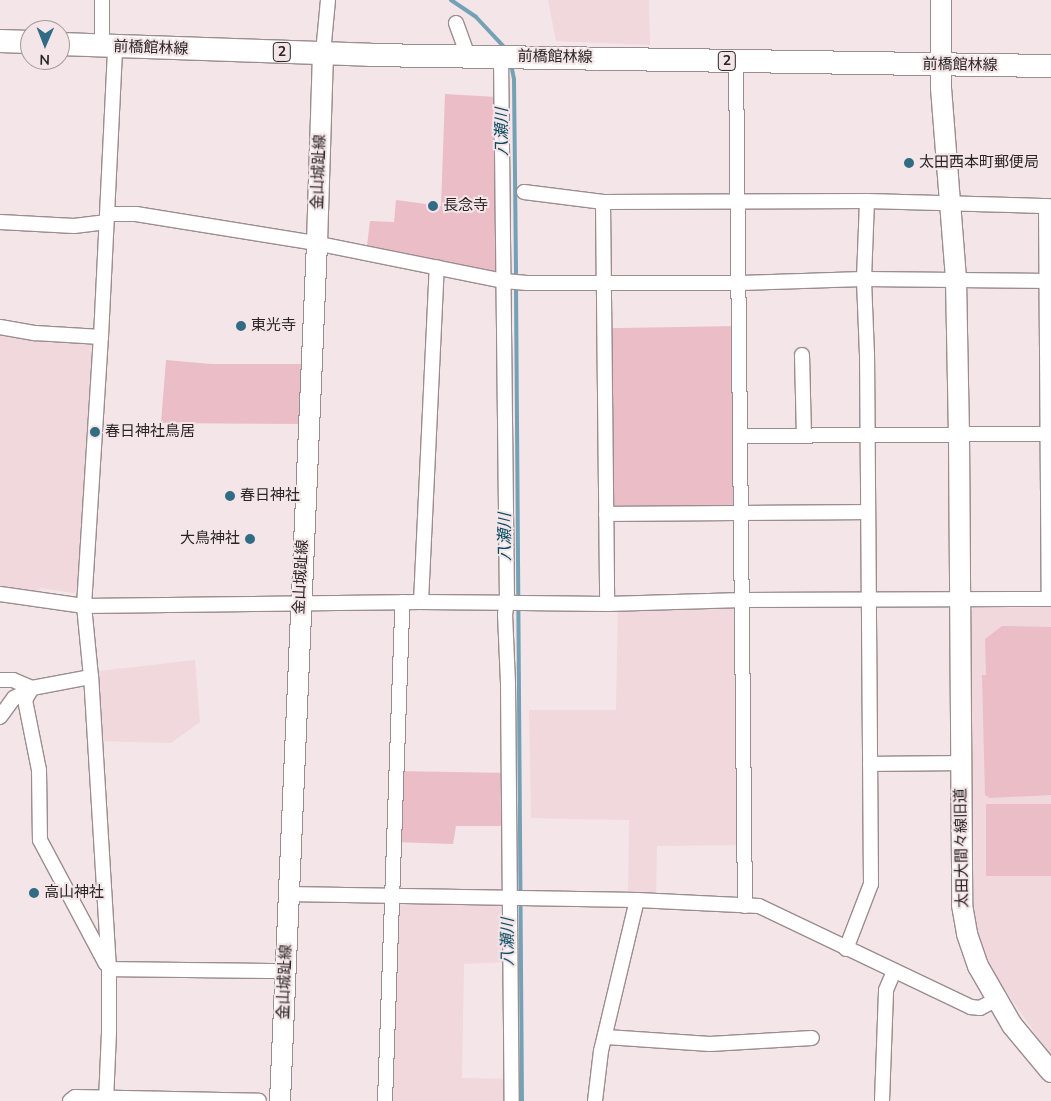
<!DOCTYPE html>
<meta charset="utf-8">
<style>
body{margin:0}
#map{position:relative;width:1051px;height:1101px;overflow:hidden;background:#f4e5e8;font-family:"Nunito Sans","Noto Sans JP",sans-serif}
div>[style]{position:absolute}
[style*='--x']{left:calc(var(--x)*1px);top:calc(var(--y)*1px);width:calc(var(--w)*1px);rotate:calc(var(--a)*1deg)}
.built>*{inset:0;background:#f0d8dd}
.green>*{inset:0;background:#eabdc7;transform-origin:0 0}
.stream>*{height:4px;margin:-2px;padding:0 2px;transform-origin:2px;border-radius:2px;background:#73a2b7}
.roads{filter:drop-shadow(1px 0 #9b8d90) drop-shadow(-1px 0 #9b8d90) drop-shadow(0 1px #9b8d90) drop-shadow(0 -1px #9b8d90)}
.street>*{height:14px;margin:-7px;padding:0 7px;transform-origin:7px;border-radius:7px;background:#fff}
.secondary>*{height:20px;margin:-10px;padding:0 10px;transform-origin:10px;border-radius:10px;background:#fff}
.primary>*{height:22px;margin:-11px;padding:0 11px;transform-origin:11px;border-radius:11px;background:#fff}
.dots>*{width:14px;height:14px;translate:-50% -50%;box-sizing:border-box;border:2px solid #f4e5e8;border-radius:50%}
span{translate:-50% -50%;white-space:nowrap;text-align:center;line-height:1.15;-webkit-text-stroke:4px #f4e5e8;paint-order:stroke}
.shield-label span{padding:1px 4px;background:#f4e5e8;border:1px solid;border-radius:4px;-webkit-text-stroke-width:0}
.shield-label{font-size:14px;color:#292425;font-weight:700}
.street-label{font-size:15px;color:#292425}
.poi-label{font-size:15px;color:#292425}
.left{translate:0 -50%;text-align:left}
.right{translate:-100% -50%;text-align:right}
.water-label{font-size:16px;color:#064960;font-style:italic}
.north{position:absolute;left:20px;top:20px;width:50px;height:50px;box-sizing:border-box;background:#f4e5e8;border:1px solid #a3989a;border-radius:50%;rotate:181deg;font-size:14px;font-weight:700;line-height:20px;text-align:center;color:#292425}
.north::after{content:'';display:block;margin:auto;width:18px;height:22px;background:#316c84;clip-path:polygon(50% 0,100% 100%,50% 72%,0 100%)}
</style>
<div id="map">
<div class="built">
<div style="clip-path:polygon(548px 0,649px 0,650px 45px,556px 41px)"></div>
<div style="clip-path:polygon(0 332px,87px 340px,92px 347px,77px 590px,74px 593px,40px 588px,38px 592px,0 587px)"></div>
<div style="clip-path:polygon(743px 600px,744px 845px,657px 846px,656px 901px,628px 899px,629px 820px,531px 818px,529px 710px,616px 710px,618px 604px)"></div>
<div style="clip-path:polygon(1051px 607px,1051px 1056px,998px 980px,984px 951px,974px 919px,970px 612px,973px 608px)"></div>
<div style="clip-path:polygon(195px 660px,200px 722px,171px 743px,95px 741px,91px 672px)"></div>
<div style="clip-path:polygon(392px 897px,510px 897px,511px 962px,464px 964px,462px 1078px,511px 1079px,512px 1101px,385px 1101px)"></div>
</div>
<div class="green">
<div style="clip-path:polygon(445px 94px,496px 97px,498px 276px,367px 246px,370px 221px,394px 222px,396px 200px,441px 206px)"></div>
<div style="left:740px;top:326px;width:187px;height:135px;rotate:89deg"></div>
<div style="clip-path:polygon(166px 360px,211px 364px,311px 364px,309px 424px,161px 423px)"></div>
<div style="clip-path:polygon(1002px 626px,1051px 627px,1051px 795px,990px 798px,985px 795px,982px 675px,986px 675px,985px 639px)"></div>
<div style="clip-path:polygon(396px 771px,509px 773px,509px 826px,456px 826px,453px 844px,394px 842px)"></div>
<div style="left:1051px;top:804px;width:72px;height:65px;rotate:90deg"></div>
</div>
<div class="stream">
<div style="--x:451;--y:0;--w:30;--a:34"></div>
<div style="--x:476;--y:17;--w:42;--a:46.9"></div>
<div style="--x:511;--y:64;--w:15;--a:79"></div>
<div style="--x:514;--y:79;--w:200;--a:89.4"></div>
<div style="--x:516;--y:286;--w:815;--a:89.58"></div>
</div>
<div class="roads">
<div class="street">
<div style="--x:102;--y:0;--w:46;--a:90"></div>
<div style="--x:456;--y:23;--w:35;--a:70"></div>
<div style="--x:323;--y:53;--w:53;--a:-84.6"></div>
<div style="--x:501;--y:56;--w:546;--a:89.37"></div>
<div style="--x:507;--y:602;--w:12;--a:99"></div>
<div style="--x:505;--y:614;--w:70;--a:87.5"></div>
<div style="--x:508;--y:684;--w:417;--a:89.5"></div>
<div style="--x:736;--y:62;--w:844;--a:89.39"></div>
<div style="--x:524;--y:192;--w:80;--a:7.2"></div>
<div style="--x:603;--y:202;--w:264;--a:-0.2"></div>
<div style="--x:867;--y:201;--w:184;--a:1.6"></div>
<div style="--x:603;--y:202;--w:402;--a:89.4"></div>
<div style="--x:1046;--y:206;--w:393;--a:89.6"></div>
<div style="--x:108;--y:214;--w:28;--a:0"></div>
<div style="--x:136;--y:214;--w:181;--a:9.2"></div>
<div style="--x:315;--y:243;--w:193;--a:11.4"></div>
<div style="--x:504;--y:281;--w:23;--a:5"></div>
<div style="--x:527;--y:283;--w:213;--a:0"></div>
<div style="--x:740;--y:283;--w:124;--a:-1.8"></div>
<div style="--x:864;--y:279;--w:187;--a:0.6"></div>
<div style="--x:0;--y:222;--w:74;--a:3.1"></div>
<div style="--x:74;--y:226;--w:31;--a:-7"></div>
<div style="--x:0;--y:327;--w:36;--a:10"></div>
<div style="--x:35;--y:333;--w:66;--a:3.5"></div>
<div style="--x:802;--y:355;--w:80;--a:88.6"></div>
<div style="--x:741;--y:436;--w:310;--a:-0.4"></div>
<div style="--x:606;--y:514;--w:262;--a:-0.4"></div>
<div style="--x:0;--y:594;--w:85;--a:8.1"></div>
<div style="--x:84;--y:606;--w:337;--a:-0.7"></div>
<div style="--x:421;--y:602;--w:186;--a:0.6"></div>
<div style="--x:607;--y:604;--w:136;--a:-1.7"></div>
<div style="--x:743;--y:600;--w:308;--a:-0.2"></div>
<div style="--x:421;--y:602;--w:335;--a:-87.3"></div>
<div style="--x:0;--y:680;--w:13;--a:0"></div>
<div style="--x:13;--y:680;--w:21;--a:23"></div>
<div style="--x:32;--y:688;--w:60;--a:-10.6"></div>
<div style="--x:32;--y:688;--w:14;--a:120"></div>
<div style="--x:25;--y:700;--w:71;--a:78.7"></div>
<div style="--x:39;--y:770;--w:70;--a:89.2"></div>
<div style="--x:40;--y:840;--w:140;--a:62"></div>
<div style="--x:0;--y:717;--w:24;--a:-54"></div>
<div style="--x:14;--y:698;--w:19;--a:-28"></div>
<div style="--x:870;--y:764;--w:90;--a:-0.6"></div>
<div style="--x:287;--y:894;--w:350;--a:1"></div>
<div style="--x:637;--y:900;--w:122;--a:2.8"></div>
<div style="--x:759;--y:906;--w:235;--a:25.5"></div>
<div style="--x:971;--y:1007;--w:9;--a:6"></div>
<div style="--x:980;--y:1008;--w:18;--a:-27"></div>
<div style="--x:846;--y:949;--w:70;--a:-69"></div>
<div style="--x:871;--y:884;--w:529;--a:-90.43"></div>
<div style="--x:867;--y:355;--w:76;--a:-92.3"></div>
<div style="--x:864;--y:279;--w:78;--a:-87.8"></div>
<div style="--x:109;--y:969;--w:176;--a:0.7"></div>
<div style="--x:606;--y:1037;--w:104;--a:3.9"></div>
<div style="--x:710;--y:1044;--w:102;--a:-3.4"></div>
<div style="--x:70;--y:1101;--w:6;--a:-39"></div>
<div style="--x:75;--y:1097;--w:184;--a:1.2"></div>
<div style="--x:106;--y:1101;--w:68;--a:-87.5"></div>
<div style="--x:109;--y:1033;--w:64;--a:-90"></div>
<div style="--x:109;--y:969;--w:293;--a:-93.5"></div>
<div style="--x:91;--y:677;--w:71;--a:-95.6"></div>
<div style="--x:84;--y:606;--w:270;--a:-86.4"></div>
<div style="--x:101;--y:337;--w:290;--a:-87.2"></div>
<div style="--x:385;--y:1101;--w:499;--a:-88"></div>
<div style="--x:595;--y:1101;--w:50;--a:-83.2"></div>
<div style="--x:601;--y:1051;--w:155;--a:-76.6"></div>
<div style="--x:882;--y:1101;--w:111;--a:-87.9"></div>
<div style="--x:886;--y:990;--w:21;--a:-67"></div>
</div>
<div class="secondary">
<div style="--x:941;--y:0;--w:88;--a:90"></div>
<div style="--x:941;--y:88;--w:192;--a:85.5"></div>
<div style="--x:956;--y:279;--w:156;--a:88.9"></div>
<div style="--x:959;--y:435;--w:470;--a:89.6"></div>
<div style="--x:962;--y:905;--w:29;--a:80"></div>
<div style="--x:967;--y:934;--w:34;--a:71"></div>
<div style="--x:978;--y:966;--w:68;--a:60"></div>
<div style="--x:1012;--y:1025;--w:61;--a:50.3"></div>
<div style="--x:280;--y:1101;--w:858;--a:-87.53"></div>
<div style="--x:317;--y:244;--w:191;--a:-88.2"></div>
</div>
<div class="primary">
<div style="--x:0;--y:41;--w:30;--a:2"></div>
<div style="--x:60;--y:44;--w:310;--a:2"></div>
<div style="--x:370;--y:55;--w:681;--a:0.93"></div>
</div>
</div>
<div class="dots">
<div style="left:909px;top:163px;background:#316c84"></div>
<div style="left:433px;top:206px;background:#316c84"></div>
<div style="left:241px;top:326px;background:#316c84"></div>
<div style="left:95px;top:432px;background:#316c84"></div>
<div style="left:230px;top:496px;background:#316c84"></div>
<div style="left:250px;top:539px;background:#316c84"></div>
<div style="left:34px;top:893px;background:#316c84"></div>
</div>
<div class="shield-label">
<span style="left:282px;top:52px">2</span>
<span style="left:727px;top:61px">2</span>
</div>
<div class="street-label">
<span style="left:151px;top:48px;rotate:2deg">前橋館林線</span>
<span style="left:555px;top:57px;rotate:1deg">前橋館林線</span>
<span style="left:960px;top:65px;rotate:1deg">前橋館林線</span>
<span style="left:319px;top:172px;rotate:-88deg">金山城趾線</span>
<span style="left:301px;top:577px;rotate:-87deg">金山城趾線</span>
<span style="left:962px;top:848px;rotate:-91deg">太田大間々線旧道</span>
<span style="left:285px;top:982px;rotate:-88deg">金山城趾線</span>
</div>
<div class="poi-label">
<span class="left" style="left:919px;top:163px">太田西本町郵便局</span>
<span class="left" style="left:443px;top:206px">長念寺</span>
<span class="left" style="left:251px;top:326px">東光寺</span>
<span class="left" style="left:105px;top:432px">春日神社鳥居</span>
<span class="left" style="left:240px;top:496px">春日神社</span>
<span class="right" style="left:240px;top:539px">大鳥神社</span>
<span class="left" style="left:44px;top:893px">高山神社</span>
</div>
<div class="water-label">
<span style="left:502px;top:132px;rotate:-90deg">八瀬川</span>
<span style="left:505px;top:537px;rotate:-90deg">八瀬川</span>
<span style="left:508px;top:942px;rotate:-90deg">八瀬川</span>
</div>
<div class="north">N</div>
</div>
